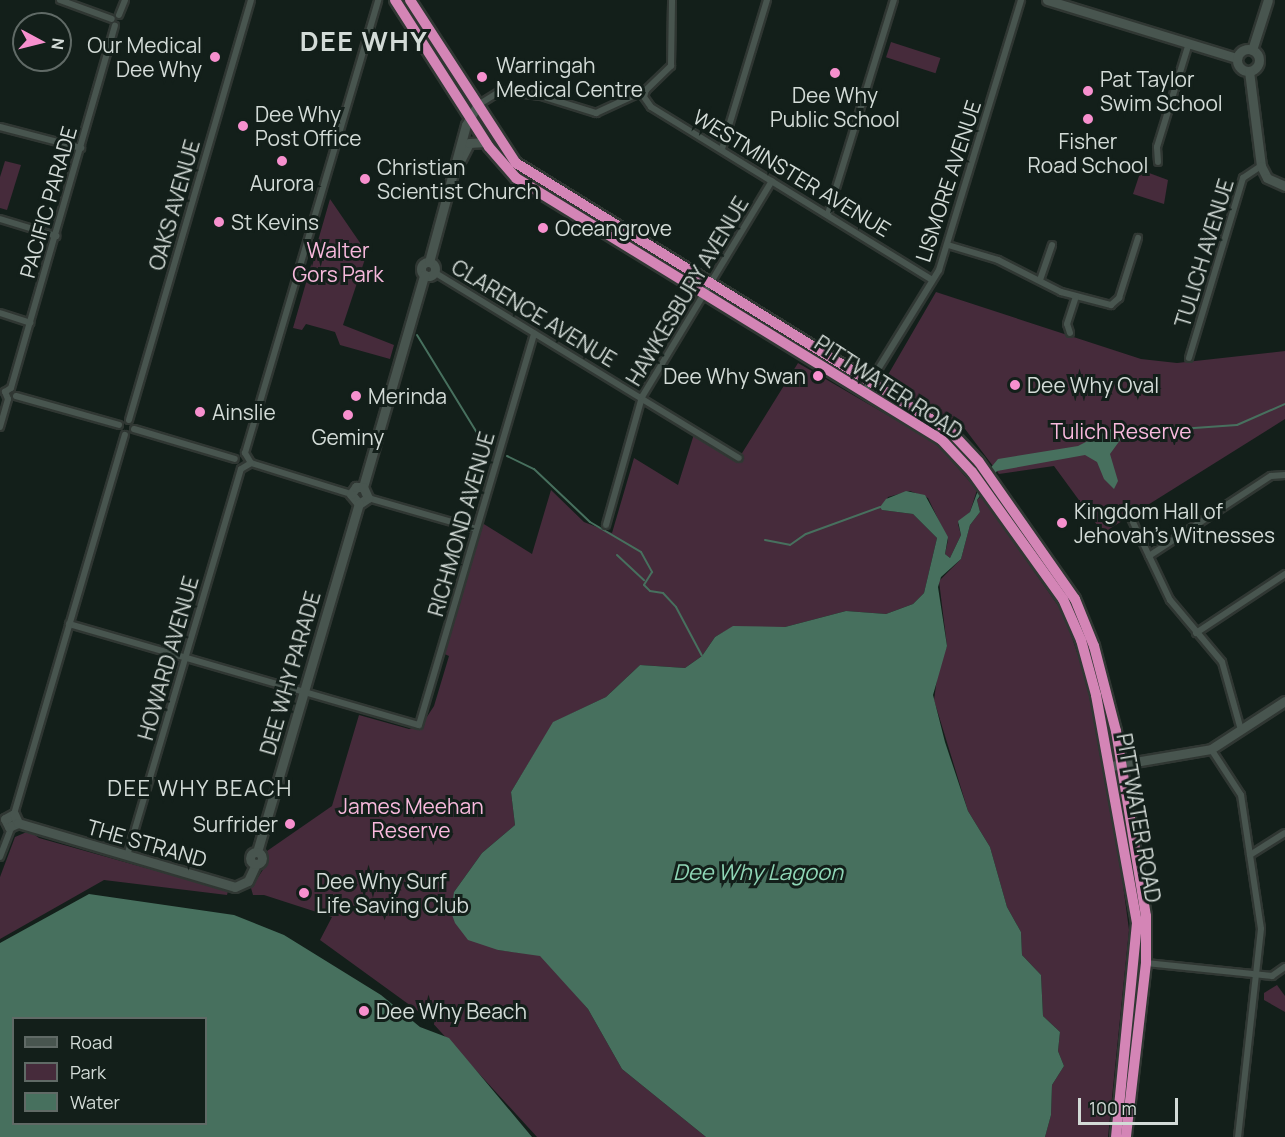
<!DOCTYPE html>
<style>
body{margin:0}
#map{position:relative;width:1285px;height:1137px;overflow:hidden;background:#131f1a;font-family:Manrope,sans-serif}
div>[style]{position:absolute}
[style*='--x']{left:calc(var(--x)*1px);top:calc(var(--y)*1px);width:calc(var(--w)*1px);rotate:calc(var(--a)*1deg)}
.green>*{inset:0;background:#462b3b;transform-origin:0 0}
.water>*{inset:0;background:#47705e}
.stream>*{height:2px;margin:-1px;padding:0 1px;transform-origin:1px;border-radius:1px;background:#47705e}
.roads{filter:drop-shadow(2px 0 #303733) drop-shadow(-2px 0 #303733) drop-shadow(0 2px #303733) drop-shadow(0 -2px #303733)}
.minor>*{height:6px;margin:-3px;padding:0 3px;transform-origin:3px;border-radius:3px;background:#48554f}
.secondary>*{height:9px;margin:-4.5px;padding:0 4.5px;transform-origin:4.5px;border-radius:4.5px;background:#48554f}
.secondary>.ring{margin:-4.5px;padding:0;box-sizing:content-box;background:none;border:9px solid #48554f;border-radius:50%}
.trunk>*{height:10px;margin:-5px;padding:0 5px;transform-origin:5px;border-radius:5px;background:#d485b6}
.dots>*{width:16px;height:16px;translate:-50% -50%;box-sizing:border-box;border:3px solid #131f1a;border-radius:50%}
span{translate:-50% -50%;white-space:nowrap;text-align:center;line-height:1.15;-webkit-text-stroke:6px #131f1a;paint-order:stroke}
.poi-label{font-size:21px;color:#d3dbd7}
.right{translate:-100% -50%;text-align:right}
.left{translate:0 -50%;text-align:left}
.street-label{font-size:21px;color:#d3dbd7}
.park-label{font-size:21px;color:#f8b9dd}
.neighbourhood-label{font-size:22px;color:#d3dbd7;letter-spacing:1.5px}
.water-label{font-size:22px;color:#8fd6b6;font-style:italic}
.district-label{font-size:27px;color:#d3dbd7;font-weight:700;letter-spacing:1.5px}
.legend{position:absolute;left:12px;top:1017px;width:195px;height:108px;box-sizing:border-box;background:#131f1a;border:2px solid #606a66;margin:0;padding:8px 10px;list-style:none;font-size:18px;color:#d3dbd7}
.legend li{display:flex;align-items:center;gap:12px;height:30px}
.legend b{width:30px;border:2px solid #606a66}
.north{position:absolute;left:12px;top:12px;width:60px;height:60px;box-sizing:border-box;background:#131f1a;border:2px solid #606a66;border-radius:50%;rotate:97deg;font-size:16px;font-weight:700;line-height:24px;text-align:center;color:#d3dbd7}
.north::after{content:'';display:block;margin:auto;width:21px;height:27px;background:#f790ce;clip-path:polygon(50% 0,100% 100%,50% 72%,0 100%)}
.scale{position:absolute;left:1078px;top:1098px;width:100px;height:27px;box-sizing:border-box;border:3px solid #d3dbd7;border-top:0;padding-left:8px;font-size:18px;line-height:21px;white-space:nowrap;color:#d3dbd7;-webkit-text-stroke:4px #131f1a;paint-order:stroke}
</style>
<div id="map">
<div class="green">
<div style="left:891px;top:42px;width:52px;height:16px;rotate:18deg"></div>
<div style="clip-path:polygon(5px 161px,21px 165px,7px 210px,0 208px,0 177px)"></div>
<div style="clip-path:polygon(1141px 170px,1168px 180px,1164px 204px,1133px 194px)"></div>
<div style="clip-path:polygon(330px 199px,367px 253px,343px 325px,394px 345px,390px 359px,340px 345px,335px 332px,306px 324px,302px 330px,293px 328px)"></div>
<div style="clip-path:polygon(936px 292px,1141px 359px,1177px 363px,1285px 351px,1285px 419px,1103px 533px,1054px 466px,999px 474px,965px 429px,885px 380px)"></div>
<div style="clip-path:polygon(798px 363px,937px 444px,977px 490px,970px 512px,958px 524px,961px 535px,950px 558px,945px 554px,948px 540px,928px 498px,910px 491px,888px 497px,882px 510px,913px 514px,937px 538px,924px 593px,913px 604px,886px 614px,846px 611px,785px 627px,729px 629px,715px 637px,702px 656px,685px 668px,640px 665px,606px 697px,554px 722px,511px 792px,515px 825px,482px 853px,454px 892px,498px 950px,540px 955px,548px 963px,588px 1009px,622px 1069px,706px 1137px,537px 1137px,429px 1019px,320px 940px,332px 917px,264px 895px,253px 895px,251px 888px,266px 865px,267px 851px,332px 806px,359px 715px,409px 729px,421px 726px,434px 706px,449px 656px,440px 652px,479px 521px,532px 554px,551px 490px,584px 522px,612px 533px,634px 458px,678px 485px,695px 431px,739px 458px)"></div>
<div style="clip-path:polygon(981px 496px,1064px 614px,1085px 676px,1111px 794px,1129px 930px,1108px 1137px,1045px 1137px,1051px 1115px,1052px 1085px,1064px 1066px,1058px 1051px,1060px 1032px,1043px 1016px,1041px 975px,1022px 955px,1021px 932px,1007px 907px,990px 847px,968px 811px,934px 700px,939px 664px,947px 646px,939px 581px,961px 559px,970px 525px,980px 512px,977px 500px)"></div>
<div style="clip-path:polygon(29px 831px,39px 838px,228px 891px,227px 895px,104px 880px,0 939px,0 877px,15px 837px)"></div>
<div style="clip-path:polygon(1277px 985px,1285px 996px,1285px 1012px,1264px 1000px,1264px 993px)"></div>
</div>
<div class="water">
<div style="clip-path:polygon(1111px 429px,1126px 432px,1110px 454px,1118px 481px,1114px 489px,1104px 479px,1097px 462px,1085px 455px,997px 471px,977px 500px,980px 512px,970px 525px,961px 559px,941px 577px,938px 587px,947px 646px,933px 695px,945px 742px,968px 811px,990px 847px,1007px 907px,1021px 932px,1022px 955px,1041px 975px,1043px 1016px,1060px 1032px,1058px 1051px,1064px 1066px,1052px 1085px,1051px 1115px,1045px 1137px,706px 1137px,622px 1069px,588px 1009px,540px 956px,498px 950px,468px 940px,455px 923px,451px 912px,454px 892px,482px 853px,515px 825px,511px 792px,553px 722px,606px 697px,640px 665px,685px 668px,702px 656px,715px 637px,733px 626px,785px 627px,846px 611px,886px 614px,913px 604px,924px 593px,937px 538px,913px 514px,882px 510px,880px 507px,886px 499px,906px 491px,925px 495px,948px 537px,945px 554px,950px 558px,961px 535px,958px 521px,970px 512px,983px 477px,998px 459px,1078px 446px)"></div>
<div style="clip-path:polygon(evenodd,89px 894px,234px 915px,284px 935px,381px 995px,420px 1027px,449px 1038px,532px 1137px,0 1137px,0 943px,89px 894px,14px 1018px,206px 1018px,206px 1124px,14px 1124px,14px 1018px)"></div>
</div>
<div class="stream">
<div style="--x:417;--y:335;--w:130;--a:58.5"></div>
<div style="--x:485;--y:446;--w:6;--a:18"></div>
<div style="--x:1123;--y:433;--w:114;--a:-4"></div>
<div style="--x:1237;--y:425;--w:52;--a:-23.6"></div>
<div style="--x:507;--y:456;--w:30;--a:26"></div>
<div style="--x:534;--y:469;--w:77;--a:43.4"></div>
<div style="--x:590;--y:522;--w:59;--a:30.5"></div>
<div style="--x:641;--y:552;--w:23;--a:61"></div>
<div style="--x:652;--y:572;--w:15;--a:122"></div>
<div style="--x:644;--y:585;--w:8;--a:45"></div>
<div style="--x:650;--y:591;--w:13;--a:9"></div>
<div style="--x:663;--y:593;--w:19;--a:47"></div>
<div style="--x:676;--y:607;--w:55;--a:62"></div>
<div style="--x:765;--y:540;--w:25;--a:11"></div>
<div style="--x:790;--y:545;--w:19;--a:-35"></div>
<div style="--x:806;--y:534;--w:79;--a:-20"></div>
<div style="--x:617;--y:555;--w:37;--a:43"></div>
</div>
<div class="roads">
<div class="minor">
<div style="--x:60;--y:0;--w:55;--a:20.1"></div>
<div style="--x:119;--y:15;--w:16;--a:-68"></div>
<div style="--x:646;--y:90;--w:7;--a:106"></div>
<div style="--x:644;--y:97;--w:12;--a:55"></div>
<div style="--x:651;--y:107;--w:330;--a:31.6"></div>
<div style="--x:478;--y:105;--w:26;--a:-32"></div>
<div style="--x:500;--y:91;--w:41;--a:7"></div>
<div style="--x:541;--y:96;--w:58;--a:17.2"></div>
<div style="--x:596;--y:113;--w:55;--a:-24.7"></div>
<div style="--x:646;--y:90;--w:35;--a:-44"></div>
<div style="--x:671;--y:66;--w:66;--a:-89.1"></div>
<div style="--x:0;--y:127;--w:84;--a:14.5"></div>
<div style="--x:722;--y:149;--w:156;--a:-73.2"></div>
<div style="--x:1158;--y:162;--w:15;--a:-94"></div>
<div style="--x:1157;--y:147;--w:109;--a:-72.9"></div>
<div style="--x:828;--y:214;--w:224;--a:-72.9"></div>
<div style="--x:0;--y:219;--w:59;--a:16.9"></div>
<div style="--x:948;--y:245;--w:52;--a:16.7"></div>
<div style="--x:998;--y:260;--w:71;--a:26.9"></div>
<div style="--x:1061;--y:292;--w:52;--a:14.6"></div>
<div style="--x:1111;--y:305;--w:11;--a:-41"></div>
<div style="--x:1119;--y:298;--w:63;--a:-72.4"></div>
<div style="--x:434;--y:272;--w:357;--a:31.4"></div>
<div style="--x:1040;--y:280;--w:37;--a:-71"></div>
<div style="--x:0;--y:313;--w:32;--a:18"></div>
<div style="--x:1070;--y:333;--w:9;--a:-108"></div>
<div style="--x:1067;--y:324;--w:28;--a:-72"></div>
<div style="--x:1189;--y:358;--w:188;--a:-73.3"></div>
<div style="--x:1243;--y:178;--w:22;--a:-34"></div>
<div style="--x:11;--y:388;--w:377;--a:-74"></div>
<div style="--x:864;--y:392;--w:143;--a:-58.4"></div>
<div style="--x:939;--y:270;--w:282;--a:-73.1"></div>
<div style="--x:16;--y:396;--w:107;--a:15.7"></div>
<div style="--x:8;--y:399;--w:8;--a:-113"></div>
<div style="--x:5;--y:392;--w:7;--a:-34"></div>
<div style="--x:129;--y:420;--w:437;--a:-73.8"></div>
<div style="--x:0;--y:427;--w:29;--a:-74"></div>
<div style="--x:134;--y:429;--w:105;--a:16.5"></div>
<div style="--x:245;--y:453;--w:472;--a:-73.6"></div>
<div style="--x:251;--y:463;--w:105;--a:17.2"></div>
<div style="--x:241;--y:469;--w:12;--a:-31"></div>
<div style="--x:251;--y:463;--w:12;--a:-121"></div>
<div style="--x:368;--y:498;--w:112;--a:16"></div>
<div style="--x:1131;--y:518;--w:91;--a:64.6"></div>
<div style="--x:1170;--y:600;--w:81;--a:50"></div>
<div style="--x:1222;--y:662;--w:71;--a:74.4"></div>
<div style="--x:606;--y:525;--w:133;--a:-74.3"></div>
<div style="--x:642;--y:397;--w:252;--a:-59"></div>
<div style="--x:1149;--y:556;--w:146;--a:-33.3"></div>
<div style="--x:1271;--y:476;--w:14;--a:-4"></div>
<div style="--x:69;--y:624;--w:364;--a:16.1"></div>
<div style="--x:419;--y:725;--w:408;--a:-73.6"></div>
<div style="--x:1196;--y:633;--w:107;--a:-33.5"></div>
<div style="--x:1211;--y:749;--w:55;--a:56.9"></div>
<div style="--x:1241;--y:795;--w:135;--a:81.5"></div>
<div style="--x:1261;--y:929;--w:209;--a:96.3"></div>
<div style="--x:14;--y:814;--w:395;--a:-73.7"></div>
<div style="--x:1250;--y:855;--w:41;--a:-32.2"></div>
<div style="--x:127;--y:856;--w:403;--a:-73.6"></div>
<div style="--x:0;--y:857;--w:31;--a:-69"></div>
<div style="--x:1146;--y:963;--w:127;--a:5.9"></div>
<div style="--x:1272;--y:976;--w:16;--a:-35"></div>
</div>
<div class="secondary">
<div style="--x:1047;--y:0;--w:199;--a:17"></div>
<div class="ring" style="left:1237px;top:49px;width:13px;height:13px"></div>
<div style="--x:1252;--y:50;--w:52;--a:-72.3"></div>
<div style="--x:1249;--y:71;--w:96;--a:82.8"></div>
<div style="--x:1261;--y:166;--w:13;--a:63"></div>
<div style="--x:1267;--y:178;--w:20;--a:24"></div>
<div style="--x:461;--y:159;--w:18;--a:-63"></div>
<div style="--x:469;--y:143;--w:17;--a:-3"></div>
<div class="ring" style="left:421px;top:262px;width:5px;height:5px"></div>
<div style="--x:429;--y:262;--w:142;--a:-74.9"></div>
<div style="--x:466;--y:125;--w:22;--a:-60"></div>
<div style="--x:363;--y:487;--w:221;--a:-73.9"></div>
<div style="--x:359;--y:504;--w:13;--a:-129"></div>
<div style="--x:351;--y:494;--w:9;--a:-54"></div>
<div style="--x:356;--y:487;--w:7;--a:0"></div>
<div style="--x:359;--y:504;--w:11;--a:-34"></div>
<div style="--x:368;--y:498;--w:12;--a:-114"></div>
<div style="--x:1111;--y:766;--w:101;--a:-9.6"></div>
<div style="--x:1211;--y:749;--w:88;--a:-33"></div>
<div style="--x:5;--y:819;--w:9;--a:63"></div>
<div style="--x:9;--y:827;--w:10;--a:-24"></div>
<div style="--x:5;--y:819;--w:10;--a:-29"></div>
<div style="--x:14;--y:814;--w:10;--a:66"></div>
<div style="--x:18;--y:823;--w:226;--a:16.4"></div>
<div style="--x:235;--y:887;--w:14;--a:-25"></div>
<div style="--x:248;--y:881;--w:19;--a:-65"></div>
<div style="--x:257;--y:852;--w:363;--a:-73.7"></div>
<div class="ring" style="left:250px;top:852px;width:3px;height:3px"></div>
</div>
<div class="trunk">
<div style="--x:395;--y:0;--w:174;--a:57.4"></div>
<div style="--x:489;--y:147;--w:41;--a:48.9"></div>
<div style="--x:516;--y:178;--w:499;--a:31.6"></div>
<div style="--x:941;--y:439;--w:45;--a:46.8"></div>
<div style="--x:972;--y:472;--w:156;--a:54.4"></div>
<div style="--x:1063;--y:599;--w:45;--a:66.3"></div>
<div style="--x:1081;--y:640;--w:57;--a:74.7"></div>
<div style="--x:1096;--y:695;--w:232;--a:79.8"></div>
<div style="--x:1137;--y:923;--w:215;--a:95.6"></div>
<div style="--x:410;--y:0;--w:194;--a:57"></div>
<div style="--x:516;--y:163;--w:510;--a:31.7"></div>
<div style="--x:950;--y:431;--w:42;--a:46.9"></div>
<div style="--x:979;--y:462;--w:167;--a:55"></div>
<div style="--x:1075;--y:599;--w:51;--a:68"></div>
<div style="--x:1094;--y:646;--w:88;--a:75.5"></div>
<div style="--x:1116;--y:731;--w:187;--a:80.8"></div>
<div style="--x:1146;--y:916;--w:47;--a:90"></div>
<div style="--x:1146;--y:963;--w:175;--a:96.6"></div>
</div>
</div>
<div class="dots">
<div style="left:215px;top:57px;background:#f790ce"></div>
<div style="left:835px;top:73px;background:#f790ce"></div>
<div style="left:482px;top:77px;background:#f790ce"></div>
<div style="left:1088px;top:91px;background:#f790ce"></div>
<div style="left:1088px;top:119px;background:#f790ce"></div>
<div style="left:243px;top:126px;background:#f790ce"></div>
<div style="left:282px;top:161px;background:#f790ce"></div>
<div style="left:365px;top:179px;background:#f790ce"></div>
<div style="left:219px;top:222px;background:#f790ce"></div>
<div style="left:543px;top:228px;background:#f790ce"></div>
<div style="left:818px;top:376px;background:#f790ce"></div>
<div style="left:1015px;top:385px;background:#f790ce"></div>
<div style="left:356px;top:396px;background:#f790ce"></div>
<div style="left:200px;top:412px;background:#f790ce"></div>
<div style="left:348px;top:415px;background:#f790ce"></div>
<div style="left:1062px;top:523px;background:#f790ce"></div>
<div style="left:290px;top:824px;background:#f790ce"></div>
<div style="left:304px;top:893px;background:#f790ce"></div>
<div style="left:364px;top:1011px;background:#f790ce"></div>
</div>
<div class="poi-label">
<span class="right" style="left:202px;top:57px">Our Medical<br>Dee Why</span>
<span class="left" style="left:496px;top:77px">Warringah<br>Medical Centre</span>
<span class="left" style="left:1100px;top:91px">Pat Taylor<br>Swim School</span>
<span style="left:835px;top:107px">Dee Why<br>Public School</span>
<span class="left" style="left:255px;top:126px">Dee Why<br>Post Office</span>
<span style="left:1088px;top:153px">Fisher<br>Road School</span>
<span class="left" style="left:377px;top:179px">Christian<br>Scientist Church</span>
<span style="left:282px;top:183px">Aurora</span>
<span class="left" style="left:231px;top:222px">St Kevins</span>
<span class="left" style="left:555px;top:228px">Oceangrove</span>
<span class="right" style="left:806px;top:376px">Dee Why Swan</span>
<span class="left" style="left:1027px;top:385px">Dee Why Oval</span>
<span class="left" style="left:368px;top:396px">Merinda</span>
<span class="left" style="left:212px;top:412px">Ainslie</span>
<span style="left:348px;top:437px">Geminy</span>
<span class="left" style="left:1074px;top:523px">Kingdom Hall of<br>Jehovah's Witnesses</span>
<span class="right" style="left:278px;top:824px">Surfrider</span>
<span class="left" style="left:316px;top:893px">Dee Why Surf<br>Life Saving Club</span>
<span class="left" style="left:376px;top:1011px">Dee Why Beach</span>
</div>
<div class="street-label">
<span style="left:792px;top:173px;rotate:31deg">WESTMINSTER AVENUE</span>
<span style="left:948px;top:181px;rotate:-72deg">LISMORE AVENUE</span>
<span style="left:48px;top:202px;rotate:-74deg">PACIFIC PARADE</span>
<span style="left:174px;top:205px;rotate:-74deg">OAKS AVENUE</span>
<span style="left:1204px;top:253px;rotate:-73deg">TULICH AVENUE</span>
<span style="left:687px;top:291px;rotate:-59deg">HAWKESBURY AVENUE</span>
<span style="left:534px;top:313px;rotate:31deg">CLARENCE AVENUE</span>
<span style="left:889px;top:387px;rotate:33deg">PITTWATER ROAD</span>
<span style="left:461px;top:524px;rotate:-74deg">RICHMOND AVENUE</span>
<span style="left:168px;top:658px;rotate:-74deg">HOWARD AVENUE</span>
<span style="left:290px;top:673px;rotate:-74deg">DEE WHY PARADE</span>
<span style="left:1139px;top:818px;rotate:80deg">PITTWATER ROAD</span>
<span style="left:147px;top:843px;rotate:16deg">THE STRAND</span>
</div>
<div class="park-label">
<span style="left:338px;top:262px">Walter<br>Gors Park</span>
<span style="left:1121px;top:431px">Tulich Reserve</span>
<span style="left:411px;top:818px">James Meehan<br>Reserve</span>
</div>
<div class="neighbourhood-label">
<span style="left:200px;top:789px">DEE WHY BEACH</span>
</div>
<div class="water-label">
<span style="left:758px;top:873px">Dee Why Lagoon</span>
</div>
<div class="district-label">
<span style="left:364px;top:41px">DEE WHY</span>
</div>
<ul class="legend">
<li><b style="height:8px;background:#48554f"></b>Road</li>
<li><b style="height:16px;background:#462b3b"></b>Park</li>
<li><b style="height:16px;background:#47705e"></b>Water</li>
</ul>
<div class="north">N</div>
<div class="scale">100 m</div>
</div>
